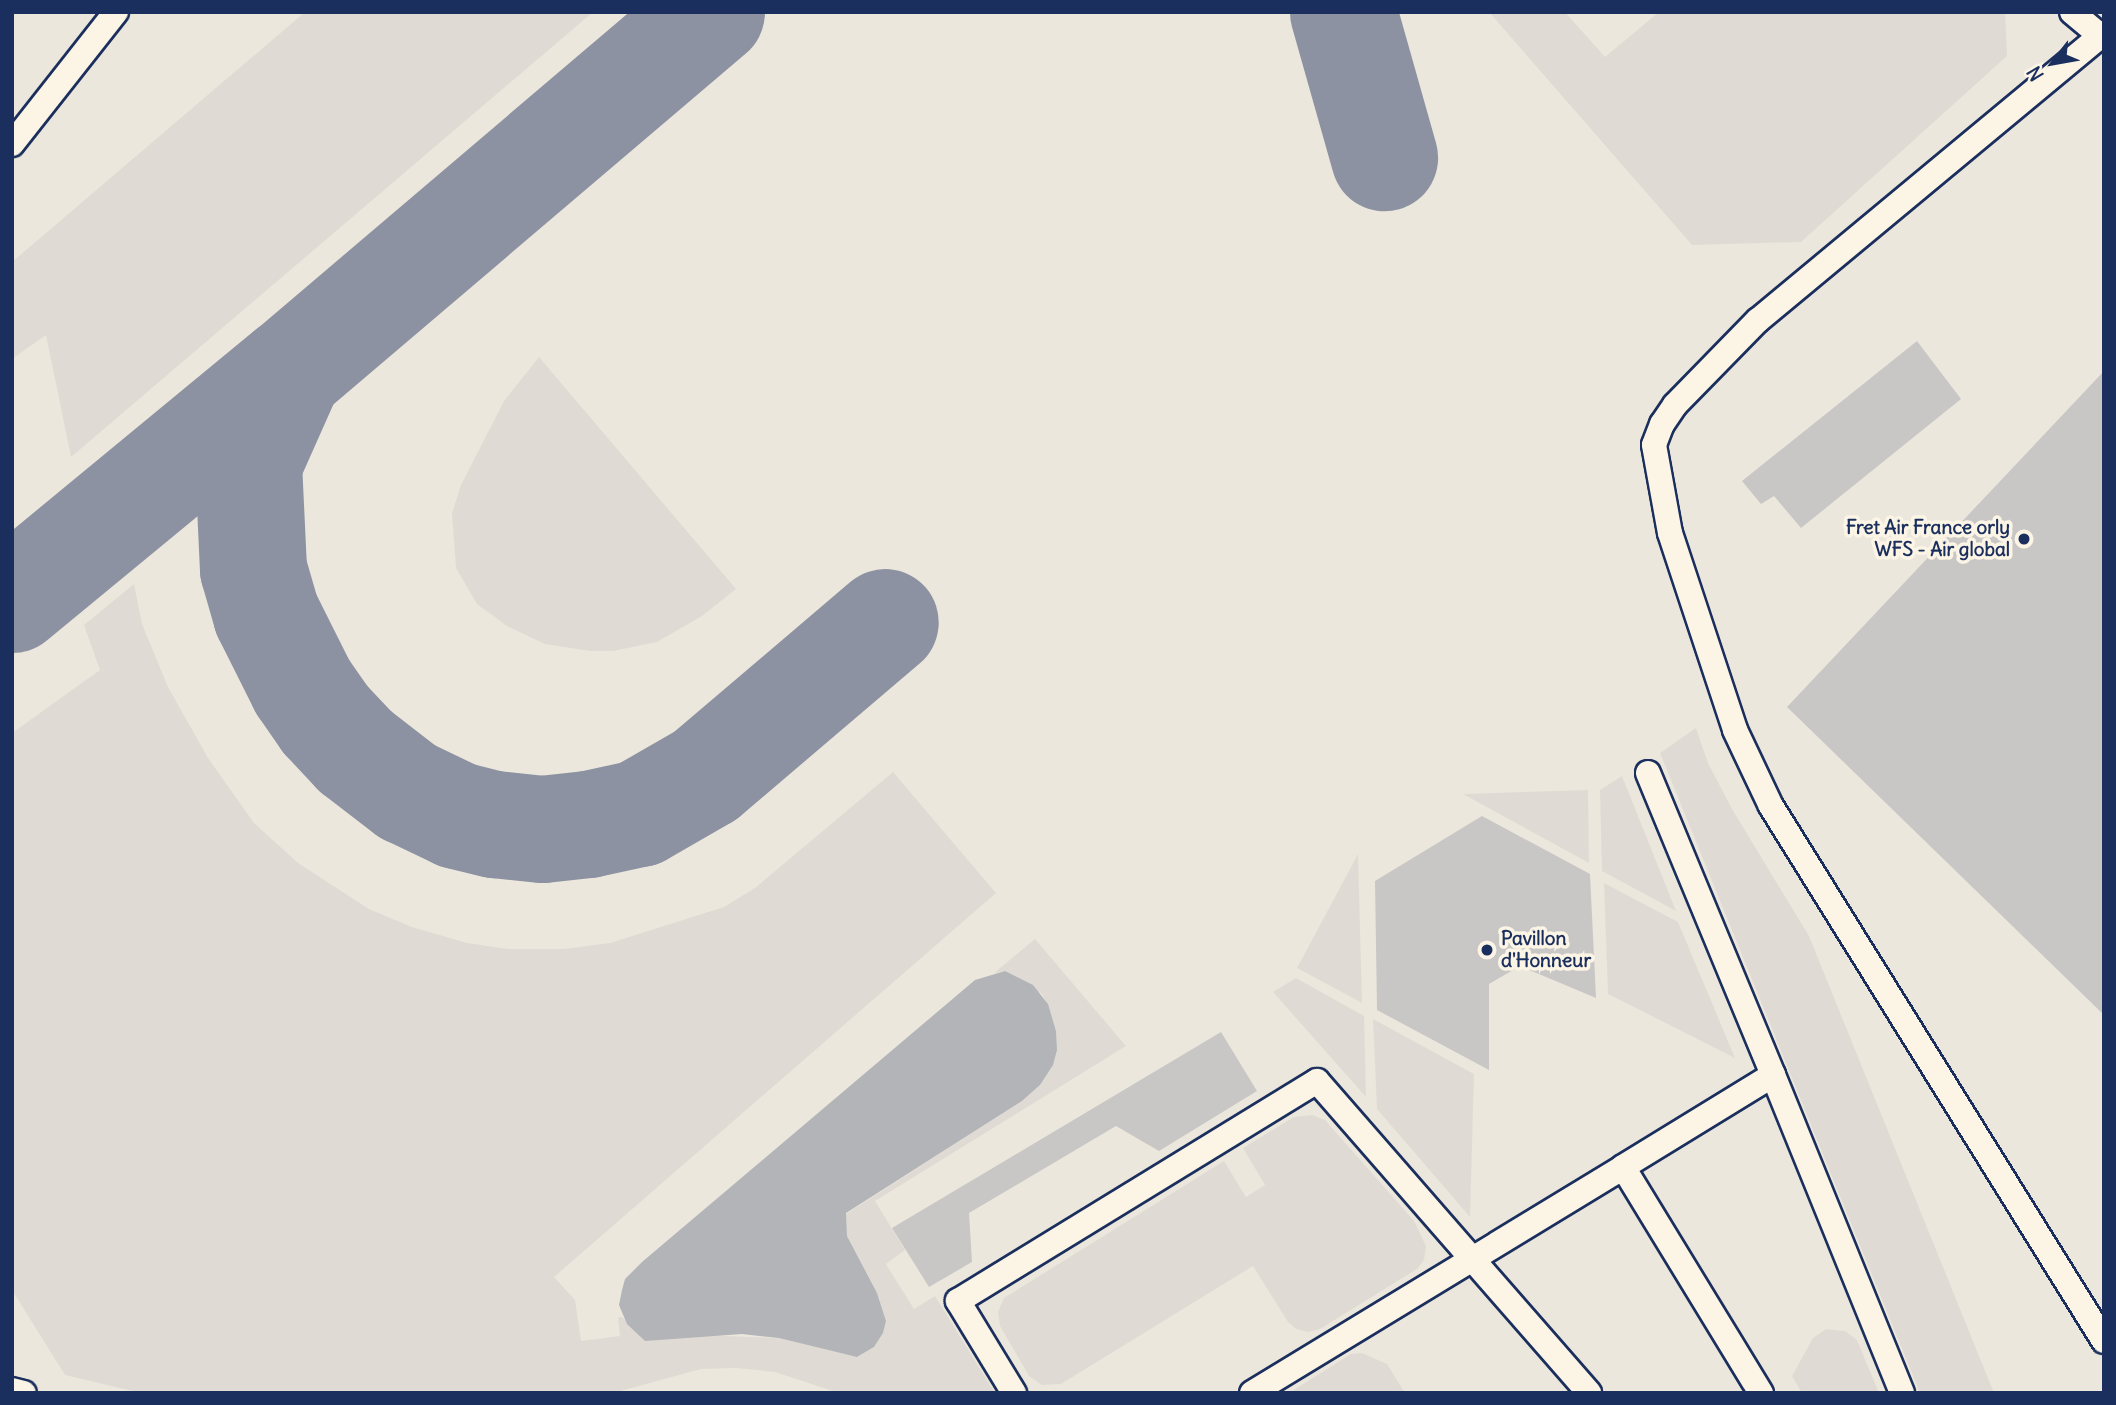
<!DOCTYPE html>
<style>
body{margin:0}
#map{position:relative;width:2116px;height:1405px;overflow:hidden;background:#fcf5e5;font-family:Delius,sans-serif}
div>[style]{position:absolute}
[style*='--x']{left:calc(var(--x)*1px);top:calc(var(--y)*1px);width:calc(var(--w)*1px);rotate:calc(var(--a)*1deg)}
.built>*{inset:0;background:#ece7dc;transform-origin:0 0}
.green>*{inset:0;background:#dfdbd4}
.water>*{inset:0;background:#b2b4b8}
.taxiway>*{height:107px;margin:-53.5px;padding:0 53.5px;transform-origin:53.5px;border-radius:53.5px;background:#8c92a2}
.building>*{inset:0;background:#c8c7c6}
.roads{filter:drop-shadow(2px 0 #1b2f5e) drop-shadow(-2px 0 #1b2f5e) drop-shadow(0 2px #1b2f5e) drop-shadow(0 -2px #1b2f5e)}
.service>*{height:24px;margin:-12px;padding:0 12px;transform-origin:12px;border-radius:12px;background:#fcf5e5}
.dots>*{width:19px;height:19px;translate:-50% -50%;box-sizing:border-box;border:4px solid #fcf5e5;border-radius:50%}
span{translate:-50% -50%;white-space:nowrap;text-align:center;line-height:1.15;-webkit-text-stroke:7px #fcf5e5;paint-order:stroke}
.poi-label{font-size:19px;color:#1b2f5e;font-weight:700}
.right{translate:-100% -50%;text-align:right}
.left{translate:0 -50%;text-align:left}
.frame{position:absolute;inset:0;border:14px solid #1b2f5e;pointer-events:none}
.north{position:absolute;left:2018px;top:28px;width:70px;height:70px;-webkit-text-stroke:5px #fcf5e5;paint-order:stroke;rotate:239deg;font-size:19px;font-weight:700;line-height:28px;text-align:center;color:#1b2f5e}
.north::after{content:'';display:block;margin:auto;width:24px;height:32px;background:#1b2f5e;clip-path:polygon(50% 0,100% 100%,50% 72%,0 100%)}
</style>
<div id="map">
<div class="built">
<div style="left:12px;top:12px;width:2092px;height:1381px"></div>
</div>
<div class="green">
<div style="clip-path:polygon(305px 12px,593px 12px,71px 457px,46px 335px,12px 359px,12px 262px)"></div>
<div style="clip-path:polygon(1489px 12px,1565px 12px,1605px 57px,1659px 12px,2005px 12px,2007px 56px,1801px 242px,1692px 245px)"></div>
<div style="clip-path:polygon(539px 357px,736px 589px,702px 616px,657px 642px,613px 651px,590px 651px,545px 644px,507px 626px,477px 604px,456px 568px,452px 513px,461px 485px,504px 401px)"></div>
<div style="clip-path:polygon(134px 584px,142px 624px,168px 687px,208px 758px,254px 823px,298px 863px,369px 909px,412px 927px,467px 943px,508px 949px,564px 949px,610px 943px,724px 907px,755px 888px,893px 772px,996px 893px,554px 1277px,575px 1300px,581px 1341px,620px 1336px,618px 1317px,622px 1317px,645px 1341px,696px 1335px,779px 1338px,858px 1357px,874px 1347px,883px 1333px,886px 1321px,877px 1293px,847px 1236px,846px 1214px,1022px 1101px,1040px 1085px,1056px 1031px,1048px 1005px,1042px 994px,1005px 971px,994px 973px,1035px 939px,1126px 1046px,875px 1201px,905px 1250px,886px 1264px,914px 1309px,935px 1296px,995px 1393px,839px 1393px,775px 1372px,736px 1368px,701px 1369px,613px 1393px,141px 1393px,65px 1375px,12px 1290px,12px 733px,100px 670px,84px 625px)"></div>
<div style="clip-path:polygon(1696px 728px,1708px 763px,1732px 809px,1809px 936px,1994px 1393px,1920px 1393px,1660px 753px)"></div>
<div style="clip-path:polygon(1622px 776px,1676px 911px,1602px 871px,1600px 790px)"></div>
<div style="clip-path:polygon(1588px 790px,1589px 863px,1463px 794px)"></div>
<div style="clip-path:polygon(1358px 854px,1362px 1003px,1297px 968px)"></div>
<div style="clip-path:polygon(1604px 883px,1678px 922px,1735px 1058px,1608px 994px)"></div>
<div style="clip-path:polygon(1296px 978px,1364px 1016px,1366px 1097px,1273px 992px)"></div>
<div style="clip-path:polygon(1373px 1019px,1474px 1074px,1470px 1217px,1377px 1109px)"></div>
<div style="clip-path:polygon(1312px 1115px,1325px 1120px,1414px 1221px,1426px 1246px,1424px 1260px,1417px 1269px,1320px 1329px,1308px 1332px,1296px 1329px,1288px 1322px,1253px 1266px,1061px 1384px,1042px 1385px,1029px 1376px,1000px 1326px,998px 1312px,1004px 1298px,1224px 1161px,1246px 1197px,1265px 1185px,1243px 1148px,1294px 1117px)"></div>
<div style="clip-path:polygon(1826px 1329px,1845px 1331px,1857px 1340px,1879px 1393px,1802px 1393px,1792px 1376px,1813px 1338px)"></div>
<div style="clip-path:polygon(1362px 1353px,1387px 1364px,1405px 1393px,1289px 1393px,1351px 1354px)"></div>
</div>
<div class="water">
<div style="clip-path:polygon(1005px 971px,1033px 985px,1048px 1004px,1056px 1031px,1057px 1050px,1053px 1065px,1040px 1085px,1022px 1101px,846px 1213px,847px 1236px,877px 1293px,886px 1321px,883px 1333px,874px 1347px,857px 1357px,779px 1338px,742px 1334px,645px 1341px,627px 1324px,619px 1305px,622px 1290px,625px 1279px,642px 1262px,975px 980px)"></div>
</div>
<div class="taxiway">
<div style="--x:1343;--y:12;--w:151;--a:74.2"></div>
<div style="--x:289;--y:371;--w:101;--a:114"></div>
<div style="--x:248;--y:463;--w:106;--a:87.3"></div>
<div style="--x:253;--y:569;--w:47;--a:73.9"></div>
<div style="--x:266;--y:614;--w:80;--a:63.4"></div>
<div style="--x:302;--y:686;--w:40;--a:55.1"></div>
<div style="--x:325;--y:719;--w:44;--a:46.8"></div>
<div style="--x:355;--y:751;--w:66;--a:37.6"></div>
<div style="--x:407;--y:791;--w:55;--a:25.6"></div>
<div style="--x:457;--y:815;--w:38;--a:14"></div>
<div style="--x:494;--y:824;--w:48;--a:5.9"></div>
<div style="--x:542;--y:829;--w:46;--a:-6.2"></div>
<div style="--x:588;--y:824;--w:52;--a:-12.2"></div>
<div style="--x:639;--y:813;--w:76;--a:-29.9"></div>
<div style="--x:705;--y:775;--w:236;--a:-40.4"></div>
<div style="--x:12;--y:599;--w:359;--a:-39.5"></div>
<div style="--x:289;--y:371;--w:554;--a:-40.39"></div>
</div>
<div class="building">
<div style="clip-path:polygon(1917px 341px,1961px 399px,1801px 528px,1774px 496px,1761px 504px,1742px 481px)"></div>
<div style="clip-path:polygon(2104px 371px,2104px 1015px,1787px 707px)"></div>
<div style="clip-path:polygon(1482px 816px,1590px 874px,1596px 998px,1520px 966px,1489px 984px,1489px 1070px,1377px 1010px,1375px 881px)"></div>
<div style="clip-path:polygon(1221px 1032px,1257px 1091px,1159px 1151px,1116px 1126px,969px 1213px,972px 1262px,929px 1287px,892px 1228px)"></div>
</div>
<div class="roads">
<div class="service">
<div style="--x:2072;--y:12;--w:38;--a:40"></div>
<div style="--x:2104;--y:33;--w:450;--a:140.3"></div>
<div style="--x:1758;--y:320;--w:119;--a:134.3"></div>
<div style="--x:1675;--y:405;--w:23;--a:124"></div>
<div style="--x:1662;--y:424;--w:22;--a:111"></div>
<div style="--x:1654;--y:445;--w:89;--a:79.7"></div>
<div style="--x:1670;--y:533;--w:207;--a:71.7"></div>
<div style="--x:1735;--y:730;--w:84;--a:64.7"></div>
<div style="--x:1771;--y:806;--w:630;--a:58.1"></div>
<div style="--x:12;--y:144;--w:168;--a:-51.8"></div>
<div style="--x:1648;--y:773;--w:327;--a:67.5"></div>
<div style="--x:1623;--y:1167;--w:176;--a:-31.5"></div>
<div style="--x:1773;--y:1075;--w:343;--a:67.9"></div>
<div style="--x:12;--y:1390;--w:12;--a:14"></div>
<div style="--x:1014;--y:1393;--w:108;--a:-121.3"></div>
<div style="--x:958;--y:1301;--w:421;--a:-31.5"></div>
<div style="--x:1317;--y:1081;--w:414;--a:48.9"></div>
<div style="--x:1252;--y:1393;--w:434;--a:-31.3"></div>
<div style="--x:1623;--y:1167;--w:265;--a:58.6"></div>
</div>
</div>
<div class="dots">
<div style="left:2024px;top:539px;background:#1b2f5e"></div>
<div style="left:1487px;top:950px;background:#1b2f5e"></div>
</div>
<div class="poi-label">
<span class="right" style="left:2010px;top:539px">Fret Air France orly<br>WFS - Air global</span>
<span class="left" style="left:1501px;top:950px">Pavillon<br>d'Honneur</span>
</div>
<div class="frame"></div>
<div class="north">N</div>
</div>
